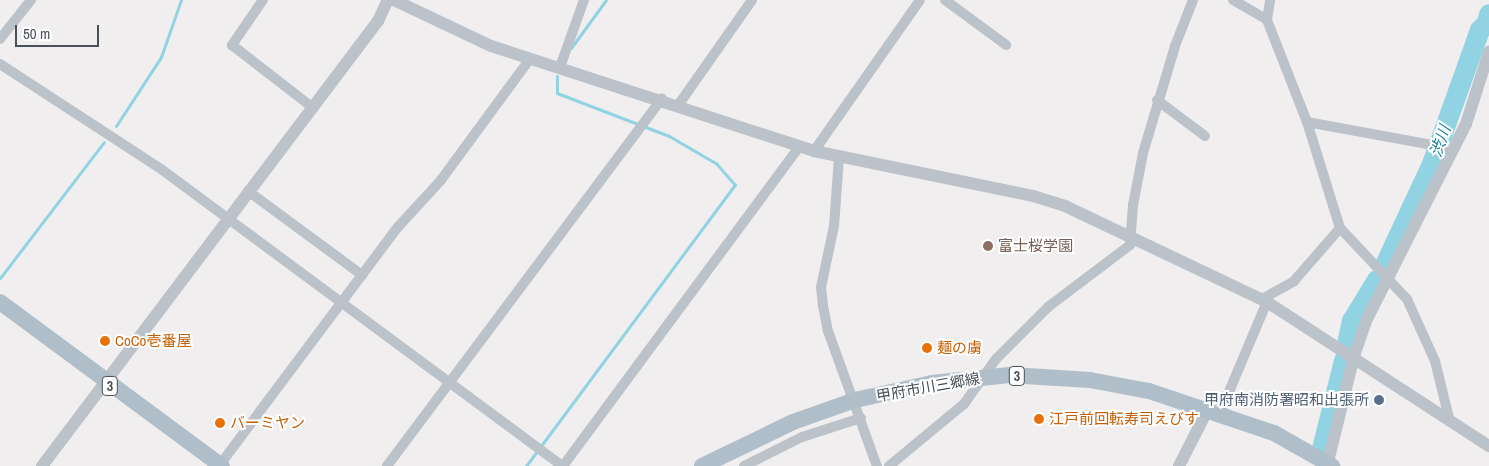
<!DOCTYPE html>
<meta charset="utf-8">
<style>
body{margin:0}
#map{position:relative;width:1489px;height:466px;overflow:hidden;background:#f0eeee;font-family:"Archivo Narrow","Noto Sans JP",sans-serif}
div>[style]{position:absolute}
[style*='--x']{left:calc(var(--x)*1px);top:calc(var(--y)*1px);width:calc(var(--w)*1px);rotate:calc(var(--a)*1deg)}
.stream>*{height:3px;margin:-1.5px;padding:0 1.5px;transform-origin:1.5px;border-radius:1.5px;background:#91d3e3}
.river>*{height:20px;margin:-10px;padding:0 10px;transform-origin:10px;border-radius:10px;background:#91d3e3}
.minor>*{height:10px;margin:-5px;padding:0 5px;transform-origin:5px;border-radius:5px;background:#bbc2c9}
.tertiary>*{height:12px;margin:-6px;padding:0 6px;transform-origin:6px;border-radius:6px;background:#bbc2c9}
.primary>*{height:16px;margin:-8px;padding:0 8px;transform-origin:8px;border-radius:8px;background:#b0beca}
.dots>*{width:14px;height:14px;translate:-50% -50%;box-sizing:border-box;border:2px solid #fff;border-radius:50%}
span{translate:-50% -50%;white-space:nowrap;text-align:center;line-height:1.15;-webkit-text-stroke:4px #fff;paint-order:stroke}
.shield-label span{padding:1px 4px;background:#fff;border:1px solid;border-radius:4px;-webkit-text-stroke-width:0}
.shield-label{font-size:14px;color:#485159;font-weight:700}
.education-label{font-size:15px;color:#785e54}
.left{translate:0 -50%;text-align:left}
.food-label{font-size:15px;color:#c56008}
.street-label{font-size:15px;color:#485159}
.service-label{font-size:15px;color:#4e5e75}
.right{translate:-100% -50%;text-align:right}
.water-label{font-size:16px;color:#19819b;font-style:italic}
.scale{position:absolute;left:15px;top:25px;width:84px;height:22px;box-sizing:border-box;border:2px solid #485159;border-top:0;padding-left:6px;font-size:15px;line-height:18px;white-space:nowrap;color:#485159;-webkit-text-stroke:4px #fff;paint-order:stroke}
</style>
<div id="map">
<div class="stream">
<div style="--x:571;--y:48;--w:59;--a:-53.9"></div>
<div style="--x:116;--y:126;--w:82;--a:-56.9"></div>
<div style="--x:161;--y:57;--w:60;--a:-70.7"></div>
<div style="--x:0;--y:278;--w:171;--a:-52.6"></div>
<div style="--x:526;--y:466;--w:350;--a:-53.4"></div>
<div style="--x:735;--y:185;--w:28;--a:-131"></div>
<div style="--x:717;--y:164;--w:56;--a:-149.7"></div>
<div style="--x:669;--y:136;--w:120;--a:-159"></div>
<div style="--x:557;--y:93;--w:17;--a:-90"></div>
</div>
<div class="river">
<div style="--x:1384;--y:267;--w:114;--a:-65"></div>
<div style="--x:1432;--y:164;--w:142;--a:-70.3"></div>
<div style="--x:1480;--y:30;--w:10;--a:-45"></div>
<div style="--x:1487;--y:23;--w:9;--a:-77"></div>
<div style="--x:1347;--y:344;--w:24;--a:-78"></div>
<div style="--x:1352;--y:321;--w:48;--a:-58.6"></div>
<div style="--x:1322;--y:449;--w:91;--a:-76"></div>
</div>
<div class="minor">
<div style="--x:263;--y:0;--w:55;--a:124.6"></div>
<div style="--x:232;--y:45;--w:101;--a:37.8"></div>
<div style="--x:945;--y:0;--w:76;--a:36.4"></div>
<div style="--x:1233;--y:0;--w:39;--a:30"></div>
<div style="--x:1267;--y:20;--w:110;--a:68.6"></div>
<div style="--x:1307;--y:122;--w:111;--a:72.7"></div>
<div style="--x:1340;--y:228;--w:98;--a:46.7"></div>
<div style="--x:1407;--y:299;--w:68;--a:65.7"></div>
<div style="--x:1435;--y:361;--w:63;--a:76.2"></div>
<div style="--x:1267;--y:20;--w:20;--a:-81"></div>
<div style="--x:0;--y:39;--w:50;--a:-51.5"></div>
<div style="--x:0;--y:64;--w:192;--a:33.1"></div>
<div style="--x:161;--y:169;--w:500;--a:36.5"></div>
<div style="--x:560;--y:67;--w:71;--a:-70.3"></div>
<div style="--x:1157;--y:100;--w:60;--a:36.9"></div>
<div style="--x:679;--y:104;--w:127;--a:-54.9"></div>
<div style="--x:1307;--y:122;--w:149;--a:10.4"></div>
<div style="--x:814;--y:151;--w:184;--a:-54.9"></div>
<div style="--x:839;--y:157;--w:69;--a:94.1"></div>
<div style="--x:834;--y:226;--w:62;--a:102"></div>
<div style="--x:821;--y:287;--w:19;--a:84"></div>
<div style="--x:823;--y:306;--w:25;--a:79"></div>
<div style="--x:828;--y:331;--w:144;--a:70.1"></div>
<div style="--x:248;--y:191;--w:142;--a:36.4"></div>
<div style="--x:1262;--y:299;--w:37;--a:-29"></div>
<div style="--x:1294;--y:281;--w:70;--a:-49"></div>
<div style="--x:1220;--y:413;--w:121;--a:-67.1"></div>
<div style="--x:219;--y:466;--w:299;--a:-53.2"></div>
<div style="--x:398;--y:227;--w:64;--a:-47.5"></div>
<div style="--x:441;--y:180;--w:150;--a:-53.7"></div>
<div style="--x:387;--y:466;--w:459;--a:-53.2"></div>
<div style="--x:563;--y:466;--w:398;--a:-53.5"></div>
<div style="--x:744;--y:466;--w:65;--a:-26.6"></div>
<div style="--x:802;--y:437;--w:62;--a:-17.9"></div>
<div style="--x:889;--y:466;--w:97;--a:-39.6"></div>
<div style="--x:964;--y:404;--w:55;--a:-54.6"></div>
<div style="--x:996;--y:359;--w:74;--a:-45"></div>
<div style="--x:1048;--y:307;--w:103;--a:-37.1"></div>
<div style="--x:1130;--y:245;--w:40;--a:-85.7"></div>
<div style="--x:1133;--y:205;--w:53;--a:-79.1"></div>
<div style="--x:1143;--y:153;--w:112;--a:-73.3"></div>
<div style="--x:1175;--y:46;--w:49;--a:-68.6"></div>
</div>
<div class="tertiary">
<div style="--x:394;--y:0;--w:107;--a:25.4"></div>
<div style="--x:491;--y:46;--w:340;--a:18"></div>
<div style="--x:814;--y:151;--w:224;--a:11.6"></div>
<div style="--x:1033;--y:196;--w:34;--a:17"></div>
<div style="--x:1065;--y:206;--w:224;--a:25.4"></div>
<div style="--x:1267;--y:302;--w:265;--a:33"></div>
<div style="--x:42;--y:466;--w:558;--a:-52.95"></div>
<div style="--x:378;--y:21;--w:23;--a:-65"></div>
<div style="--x:1179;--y:466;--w:64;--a:-63"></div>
<div style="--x:1327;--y:466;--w:113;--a:-76.2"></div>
<div style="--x:1354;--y:356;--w:39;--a:-71"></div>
<div style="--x:1367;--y:319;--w:219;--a:-63.1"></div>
<div style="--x:1466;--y:124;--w:76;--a:-72.3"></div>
</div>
<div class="primary">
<div style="--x:0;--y:302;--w:276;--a:36.5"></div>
<div style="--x:702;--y:466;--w:101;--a:-25.8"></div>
<div style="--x:793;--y:422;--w:66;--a:-19.5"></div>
<div style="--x:855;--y:400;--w:79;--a:-12.4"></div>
<div style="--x:932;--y:383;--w:78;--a:-5.9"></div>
<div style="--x:1010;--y:375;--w:80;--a:3.6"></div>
<div style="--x:1090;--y:380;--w:60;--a:10.6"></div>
<div style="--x:1149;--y:391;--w:132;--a:18.6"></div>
<div style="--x:1274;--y:433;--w:67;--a:29.6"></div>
</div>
<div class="dots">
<div style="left:988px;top:246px;background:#8d6e63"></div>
<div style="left:105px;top:341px;background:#e8710a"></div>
<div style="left:927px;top:348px;background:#e8710a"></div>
<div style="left:1379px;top:400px;background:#5c6f8a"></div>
<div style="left:1039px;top:419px;background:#e8710a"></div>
<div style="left:220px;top:423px;background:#e8710a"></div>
</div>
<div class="shield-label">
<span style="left:1017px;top:376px">3</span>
<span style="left:110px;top:386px">3</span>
</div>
<div class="education-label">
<span class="left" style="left:998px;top:246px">富士桜学園</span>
</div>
<div class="food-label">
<span class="left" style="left:115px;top:341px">CoCo壱番屋</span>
<span class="left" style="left:937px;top:348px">麺の虜</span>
<span class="left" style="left:1049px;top:419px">江戸前回転寿司えびす</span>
<span class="left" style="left:230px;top:423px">バーミヤン</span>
</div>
<div class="street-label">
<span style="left:928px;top:387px;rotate:-10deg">甲府市川三郷線</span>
</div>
<div class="service-label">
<span class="right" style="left:1369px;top:400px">甲府南消防署昭和出張所</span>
</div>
<div class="water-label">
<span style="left:1440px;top:141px;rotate:-71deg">渋川</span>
</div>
<div class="scale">50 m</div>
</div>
